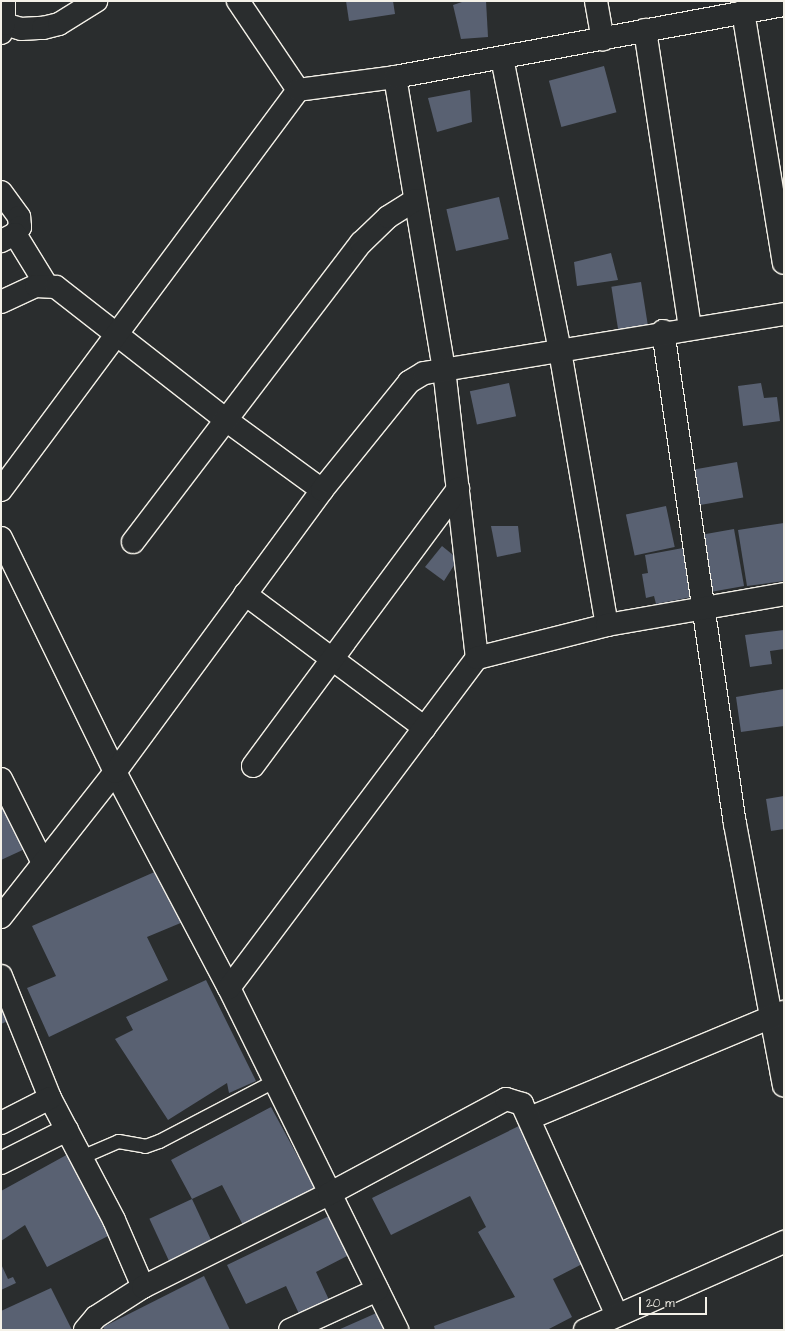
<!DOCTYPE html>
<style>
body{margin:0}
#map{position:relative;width:785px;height:1331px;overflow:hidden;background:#2a2d2e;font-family:"Architects Daughter",sans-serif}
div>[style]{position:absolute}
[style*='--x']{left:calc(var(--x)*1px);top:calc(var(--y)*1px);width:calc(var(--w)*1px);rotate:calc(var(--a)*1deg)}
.building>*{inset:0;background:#596172;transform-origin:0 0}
.roads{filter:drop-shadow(1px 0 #f4f1e8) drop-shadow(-1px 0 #f4f1e8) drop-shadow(0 1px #f4f1e8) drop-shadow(0 -1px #f4f1e8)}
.service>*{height:13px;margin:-6.5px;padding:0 6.5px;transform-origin:6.5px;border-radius:6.5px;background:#2a2d2e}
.minor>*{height:22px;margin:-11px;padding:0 11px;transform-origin:11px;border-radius:11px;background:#2a2d2e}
span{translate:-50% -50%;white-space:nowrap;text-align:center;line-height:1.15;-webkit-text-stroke:3px #2a2d2e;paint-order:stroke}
.frame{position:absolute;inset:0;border:2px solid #f4f1e8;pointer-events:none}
.scale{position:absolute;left:639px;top:1297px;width:68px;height:18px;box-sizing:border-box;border:2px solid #f4f1e8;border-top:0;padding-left:5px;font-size:12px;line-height:14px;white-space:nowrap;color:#f4f1e8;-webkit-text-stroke:3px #2a2d2e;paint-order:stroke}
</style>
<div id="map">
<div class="building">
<div style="clip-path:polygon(346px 1px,393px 1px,395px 14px,349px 21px)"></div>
<div style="clip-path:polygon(465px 1px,486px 1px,488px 37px,461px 39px,453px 5px)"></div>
<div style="left:604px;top:66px;width:48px;height:57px;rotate:75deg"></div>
<div style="clip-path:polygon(470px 90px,472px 122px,437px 132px,428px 98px)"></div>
<div style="left:499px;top:197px;width:43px;height:54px;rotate:77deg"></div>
<div style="clip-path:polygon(611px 253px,618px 280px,577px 286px,574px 262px)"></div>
<div style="left:641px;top:282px;width:44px;height:30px;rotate:81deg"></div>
<div style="left:509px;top:383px;width:34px;height:40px;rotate:78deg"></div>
<div style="clip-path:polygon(761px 383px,764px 398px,777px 397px,780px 421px,743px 426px,738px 386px)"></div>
<div style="left:737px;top:462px;width:36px;height:48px;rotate:80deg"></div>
<div style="left:666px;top:506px;width:42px;height:41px;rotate:78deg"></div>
<div style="clip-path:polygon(784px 523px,784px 581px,747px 586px,738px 530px)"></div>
<div style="clip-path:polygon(491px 526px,518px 526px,521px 552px,497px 557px)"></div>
<div style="left:734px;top:529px;width:58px;height:40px;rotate:80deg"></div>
<div style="clip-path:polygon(442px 546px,458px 559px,444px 581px,425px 567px)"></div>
<div style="clip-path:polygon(683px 548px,692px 597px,656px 604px,654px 596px,646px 598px,642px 574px,648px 573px,645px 555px)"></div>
<div style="clip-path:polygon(784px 630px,784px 649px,770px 651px,772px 664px,750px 667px,745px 635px)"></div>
<div style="clip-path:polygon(784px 689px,784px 726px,741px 732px,736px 697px)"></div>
<div style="clip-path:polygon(1px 793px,27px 848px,1px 860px)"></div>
<div style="clip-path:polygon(784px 796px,784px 829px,771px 831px,766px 799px)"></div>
<div style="clip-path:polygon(159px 870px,183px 922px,147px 937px,168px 980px,49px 1037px,27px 988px,56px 976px,32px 926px)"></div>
<div style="clip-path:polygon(206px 980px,256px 1081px,229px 1093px,227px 1083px,168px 1120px,115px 1039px,133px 1030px,126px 1017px)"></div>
<div style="clip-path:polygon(1px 1003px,8px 1021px,1px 1024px)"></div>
<div style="clip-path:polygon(271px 1107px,316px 1190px,244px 1227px,222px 1185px,192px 1199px,171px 1160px)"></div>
<div style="clip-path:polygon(521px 1125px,588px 1261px,553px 1279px,572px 1317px,547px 1330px,435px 1330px,434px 1326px,515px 1297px,478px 1232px,486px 1227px,470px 1196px,391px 1235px,372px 1198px)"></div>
<div style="clip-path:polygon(70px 1153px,114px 1233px,47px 1267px,25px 1225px,1px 1241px,1px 1191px)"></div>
<div style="left:192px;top:1199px;width:52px;height:47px;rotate:65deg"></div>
<div style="clip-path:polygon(329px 1216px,349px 1255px,316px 1272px,330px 1302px,300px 1316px,286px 1286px,246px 1304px,227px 1265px)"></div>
<div style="clip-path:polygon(1px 1264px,8px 1279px,13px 1277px,16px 1283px,1px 1290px)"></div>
<div style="clip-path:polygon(204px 1276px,230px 1330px,105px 1330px,103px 1327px)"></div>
<div style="clip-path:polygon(51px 1288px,72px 1330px,1px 1330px,1px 1311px)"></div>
<div style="clip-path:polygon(381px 1311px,389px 1330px,338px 1330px)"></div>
</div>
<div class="roads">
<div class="service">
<div style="--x:81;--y:1157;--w:40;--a:-23.4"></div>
<div style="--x:118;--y:1141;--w:27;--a:10"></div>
<div style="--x:145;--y:1146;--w:15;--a:-20"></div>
<div style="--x:159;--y:1141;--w:130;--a:-27.6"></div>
</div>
<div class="minor">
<div style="--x:238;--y:1;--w:107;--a:56"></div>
<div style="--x:596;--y:1;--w:39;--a:80"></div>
<div style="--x:743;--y:11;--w:255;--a:80.8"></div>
<div style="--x:4;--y:24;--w:18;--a:16"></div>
<div style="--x:21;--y:29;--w:22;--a:-3"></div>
<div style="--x:43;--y:28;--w:16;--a:-14"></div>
<div style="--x:59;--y:24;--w:44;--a:-31.9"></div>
<div style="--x:645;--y:30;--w:300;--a:81.4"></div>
<div style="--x:1;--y:33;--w:9;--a:-72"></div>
<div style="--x:4;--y:24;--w:23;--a:-90"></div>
<div style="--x:502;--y:58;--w:299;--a:78.8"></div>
<div style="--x:560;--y:351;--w:278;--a:80.3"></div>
<div style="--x:395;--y:77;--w:296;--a:80.5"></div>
<div style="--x:444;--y:369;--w:291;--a:83.5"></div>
<div style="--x:1;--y:192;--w:31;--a:54"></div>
<div style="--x:19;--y:217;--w:10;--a:84"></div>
<div style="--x:20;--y:227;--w:9;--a:126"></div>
<div style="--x:15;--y:234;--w:16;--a:153"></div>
<div style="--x:15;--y:234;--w:61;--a:58.4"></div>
<div style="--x:1;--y:302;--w:38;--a:-25"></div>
<div style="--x:36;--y:286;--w:20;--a:3"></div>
<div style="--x:56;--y:287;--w:216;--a:38"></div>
<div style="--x:226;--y:420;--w:119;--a:36.1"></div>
<div style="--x:663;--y:331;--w:498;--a:81.7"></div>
<div style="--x:735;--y:824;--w:266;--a:79.4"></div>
<div style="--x:1;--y:490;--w:498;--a:-53.4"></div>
<div style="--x:298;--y:90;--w:98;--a:-7.6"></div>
<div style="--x:395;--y:77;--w:396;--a:-10.5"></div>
<div style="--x:1;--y:538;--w:260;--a:64"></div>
<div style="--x:115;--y:772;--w:244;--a:62.2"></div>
<div style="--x:229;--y:988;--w:381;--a:63.8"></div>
<div style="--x:133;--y:542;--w:376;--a:-52.7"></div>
<div style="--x:361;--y:243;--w:37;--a:-44"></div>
<div style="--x:388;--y:217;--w:32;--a:-32"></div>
<div style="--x:245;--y:594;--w:224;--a:36.7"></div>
<div style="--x:253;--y:766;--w:345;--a:-53.5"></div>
<div style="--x:1;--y:779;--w:94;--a:63.4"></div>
<div style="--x:1;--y:917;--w:184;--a:-51.8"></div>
<div style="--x:115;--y:772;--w:350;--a:-53.7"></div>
<div style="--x:322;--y:490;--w:139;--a:-51.1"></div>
<div style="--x:409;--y:382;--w:17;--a:-31"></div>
<div style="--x:424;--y:373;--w:365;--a:-9.3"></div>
<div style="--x:1;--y:976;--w:131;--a:68.1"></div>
<div style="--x:50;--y:1098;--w:138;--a:62.3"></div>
<div style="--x:114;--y:1220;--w:73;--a:66.6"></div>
<div style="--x:229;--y:988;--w:413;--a:-53.1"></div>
<div style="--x:477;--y:658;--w:134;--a:-14.2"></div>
<div style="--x:607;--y:625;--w:180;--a:-9.9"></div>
<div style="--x:530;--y:1118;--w:275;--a:-22.7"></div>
<div style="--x:1;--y:1123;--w:55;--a:-27"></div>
<div style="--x:1;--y:1163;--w:74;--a:-26.6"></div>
<div style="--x:85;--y:1330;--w:17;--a:-50"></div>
<div style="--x:96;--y:1317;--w:56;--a:-32.6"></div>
<div style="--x:143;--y:1287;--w:208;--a:-26.6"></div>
<div style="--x:329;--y:1194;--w:201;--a:-28.2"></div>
<div style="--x:506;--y:1099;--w:17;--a:17"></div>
<div style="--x:522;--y:1104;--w:231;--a:65.8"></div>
<div style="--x:290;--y:1330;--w:96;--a:-24.7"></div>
<div style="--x:585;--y:1330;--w:218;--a:-23.9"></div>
</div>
</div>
<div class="frame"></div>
<div class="scale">20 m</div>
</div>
